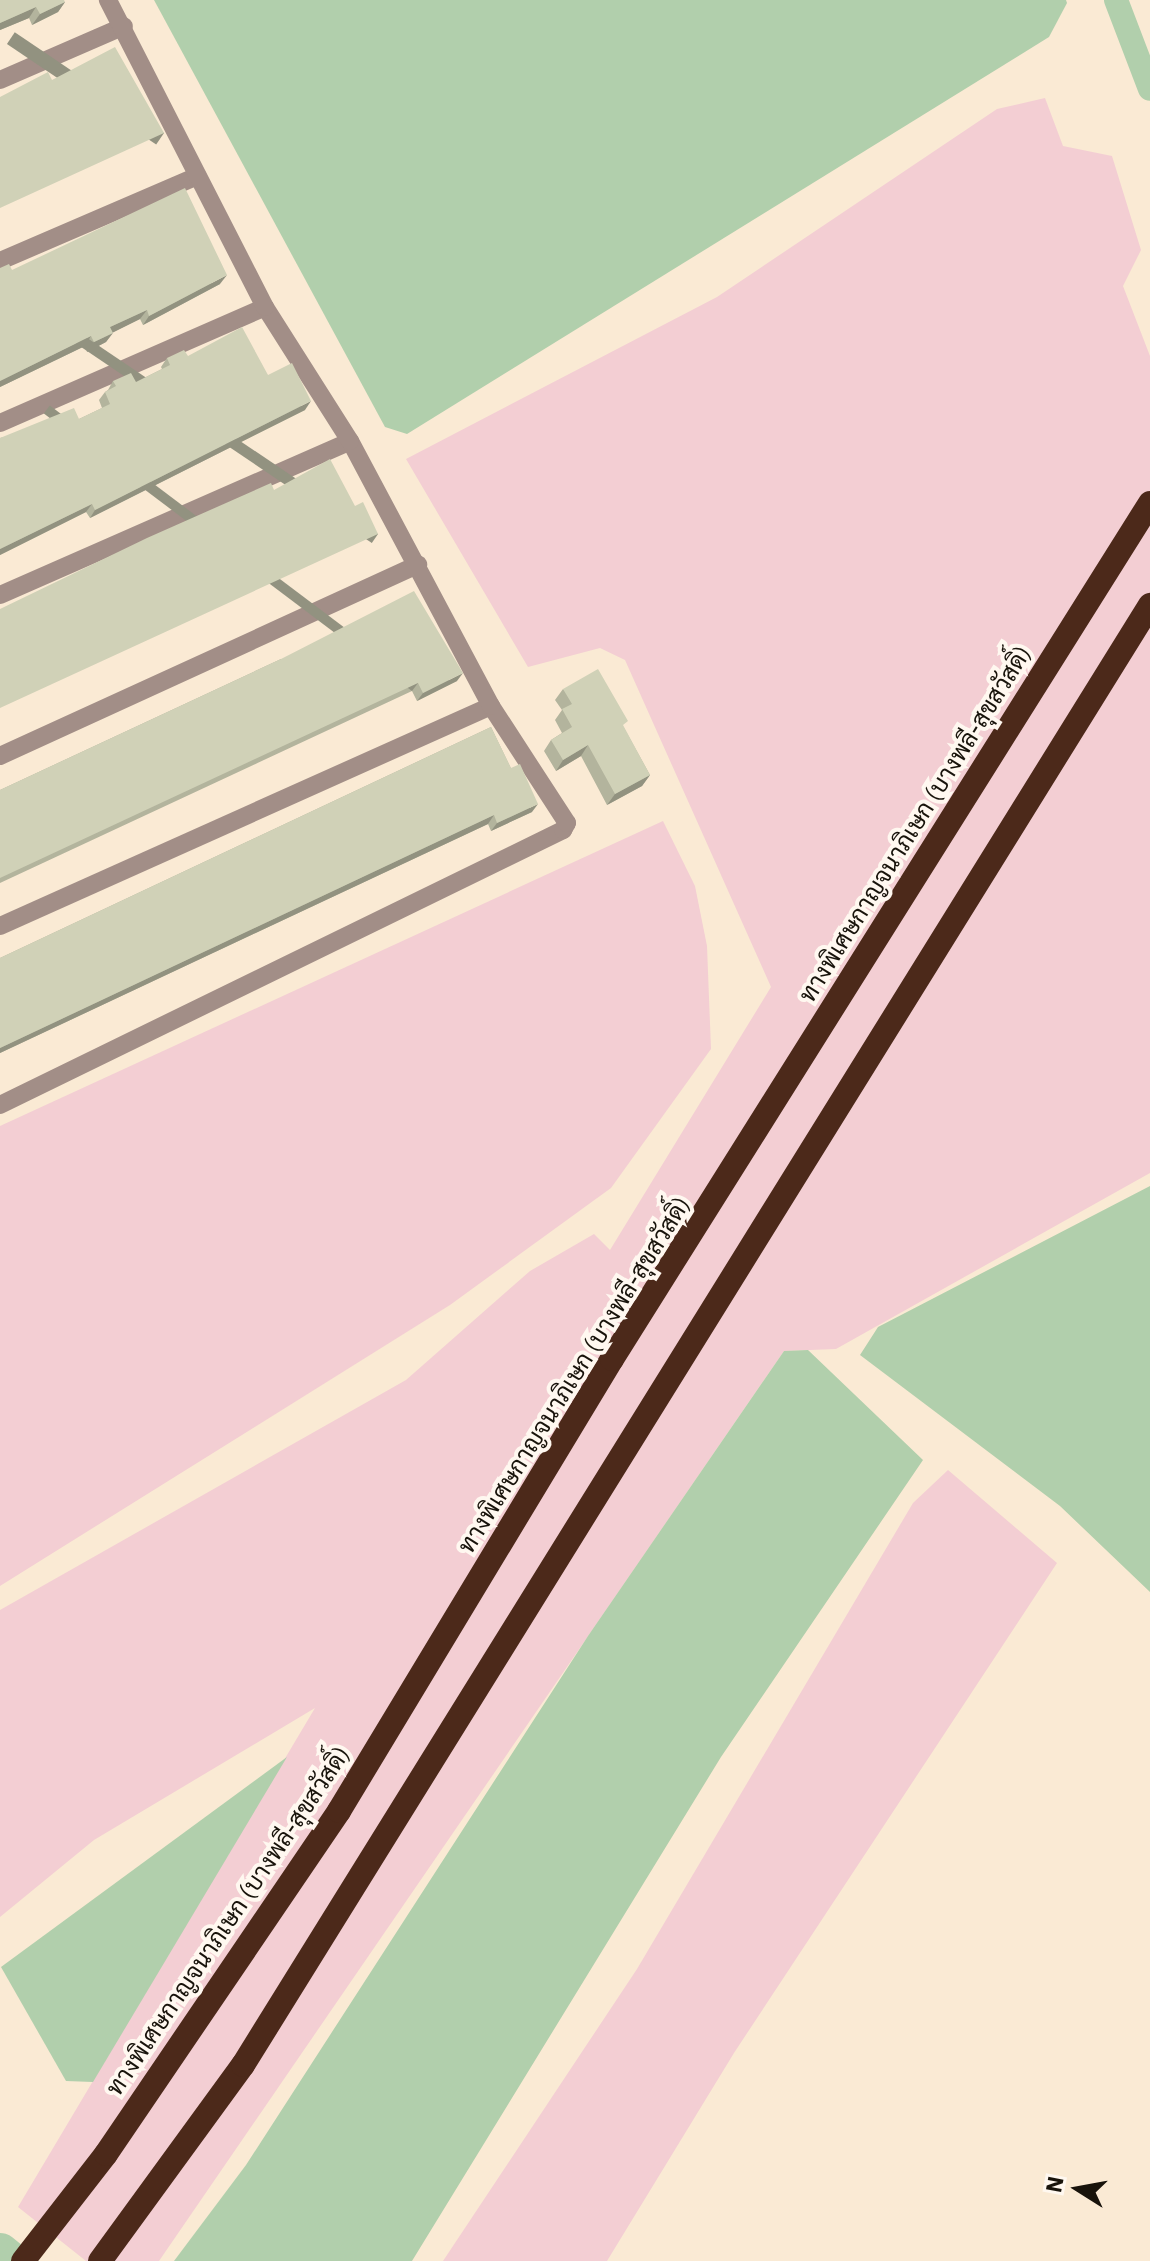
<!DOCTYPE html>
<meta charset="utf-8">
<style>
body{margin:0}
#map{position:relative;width:1150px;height:2261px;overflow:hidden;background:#faead4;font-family:"IBM Plex Sans",Sarabun,sans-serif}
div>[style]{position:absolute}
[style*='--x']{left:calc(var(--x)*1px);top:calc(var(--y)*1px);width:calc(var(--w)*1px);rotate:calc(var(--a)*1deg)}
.green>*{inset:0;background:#f3ced3}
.water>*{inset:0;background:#b1cfac}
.canal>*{height:24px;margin:-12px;padding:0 12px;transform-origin:12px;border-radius:12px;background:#b1cfac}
.river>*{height:40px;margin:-20px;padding:0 20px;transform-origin:20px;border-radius:20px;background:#b1cfac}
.minor>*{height:18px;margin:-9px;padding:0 9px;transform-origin:9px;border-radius:9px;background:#a28e87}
.motorway>*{height:24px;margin:-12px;padding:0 12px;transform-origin:12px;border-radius:12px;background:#4c291a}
.wall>*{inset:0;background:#b3b49d}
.shaded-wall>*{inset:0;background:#929280;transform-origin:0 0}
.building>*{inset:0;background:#d0d1b7}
span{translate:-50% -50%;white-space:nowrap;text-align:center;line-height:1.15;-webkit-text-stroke:8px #fff8f0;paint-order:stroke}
.street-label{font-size:24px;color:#18130b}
.north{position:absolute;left:1038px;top:2149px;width:80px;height:80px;-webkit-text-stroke:6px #fff8f0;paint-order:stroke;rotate:281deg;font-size:22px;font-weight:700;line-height:32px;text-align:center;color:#18130b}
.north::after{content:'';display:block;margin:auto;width:28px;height:36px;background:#18130b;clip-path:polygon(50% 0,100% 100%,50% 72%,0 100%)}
</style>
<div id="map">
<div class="green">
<div style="clip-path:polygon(1045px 98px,1063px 146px,1112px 156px,1141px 250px,1123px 286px,1150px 356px,1150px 1173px,836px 1349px,784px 1351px,159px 2261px,86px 2261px,18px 2207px,315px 1708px,94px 1840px,0 1917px,0 1610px,406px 1380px,530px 1271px,594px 1234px,610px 1250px,771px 987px,625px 660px,600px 648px,528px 667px,406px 459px,717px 297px,997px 109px)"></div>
<div style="clip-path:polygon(663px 821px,695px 886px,707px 946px,711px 1049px,611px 1188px,450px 1305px,0 1586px,0 1126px)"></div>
<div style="clip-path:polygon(948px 1470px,1057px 1563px,734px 2053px,607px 2261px,443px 2261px,637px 1969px,913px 1503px)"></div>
</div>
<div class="water">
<div style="clip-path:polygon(154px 0,1066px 0,1067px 3px,1049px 37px,407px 434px,385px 427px)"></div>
<div style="clip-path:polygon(1150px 1186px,1150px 1592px,1060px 1506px,860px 1355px,878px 1327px)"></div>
<div style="clip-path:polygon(808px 1350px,923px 1460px,721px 1757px,412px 2261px,174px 2261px,246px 2165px,588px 1636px,784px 1351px)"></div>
<div style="clip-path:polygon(287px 1757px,93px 2082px,66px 2081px,1px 1967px)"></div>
</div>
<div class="canal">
<div style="--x:1116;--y:0;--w:95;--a:69.1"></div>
</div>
<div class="river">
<div style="--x:0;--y:2253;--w:13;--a:39"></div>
</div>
<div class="minor">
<div style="--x:0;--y:80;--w:135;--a:-23.5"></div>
<div style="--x:0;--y:261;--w:215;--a:-23.3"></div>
<div style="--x:0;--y:423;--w:289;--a:-23.6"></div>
<div style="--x:0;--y:595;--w:382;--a:-23.7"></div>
<div style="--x:0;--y:756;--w:460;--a:-24.6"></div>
<div style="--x:0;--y:926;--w:538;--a:-24.14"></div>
<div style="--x:0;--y:1105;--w:627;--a:-26.03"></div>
<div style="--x:563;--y:830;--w:8;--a:-60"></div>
<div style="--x:567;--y:823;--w:140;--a:-123"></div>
<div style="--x:491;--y:706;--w:300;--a:-118"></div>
<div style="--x:350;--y:441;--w:159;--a:-122.4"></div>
<div style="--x:265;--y:307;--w:345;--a:-117.1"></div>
</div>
<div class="motorway">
<div style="--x:23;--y:2261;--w:135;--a:-52.2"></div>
<div style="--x:106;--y:2154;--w:415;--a:-55.8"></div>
<div style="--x:339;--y:1811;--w:528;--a:-58.87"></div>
<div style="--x:612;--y:1359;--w:1011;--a:-57.85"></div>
<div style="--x:100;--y:2261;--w:243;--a:-53.9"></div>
<div style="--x:243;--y:2065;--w:1719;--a:-58.15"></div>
</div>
<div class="wall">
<div style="clip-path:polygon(0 0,65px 2px,58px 12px,32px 25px,29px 18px,0 30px)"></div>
<div style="clip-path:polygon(0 268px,12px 270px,220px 284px,143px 325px,140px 319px,113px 332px,106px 342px,87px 352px,85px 346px,0 387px)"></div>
<div style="clip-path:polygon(188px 356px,268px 375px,305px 410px,90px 518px,86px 512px,0 555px,0 438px,79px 419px,102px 408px,99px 400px,105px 392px,108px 390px,113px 381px,136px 382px,162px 369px,161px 367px,167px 358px)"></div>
<div style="clip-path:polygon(281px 659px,457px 681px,417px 701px,412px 691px,0 883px,0 790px)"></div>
<div style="clip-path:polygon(563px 689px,624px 728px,650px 775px,642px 786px,607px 805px,581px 756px,556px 771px,544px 751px,551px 740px,562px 733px,555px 720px,562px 710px,555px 700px)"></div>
<div style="clip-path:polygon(491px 727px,532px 812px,491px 831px,488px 824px,0 1053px,0 958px)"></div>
</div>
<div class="shaded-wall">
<div style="clip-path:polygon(65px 2px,58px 12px,32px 25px,40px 14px)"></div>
<div style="clip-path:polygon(36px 7px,29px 18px,0 30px,0 23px)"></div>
<div style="left:164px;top:133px;width:14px;height:180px;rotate:124deg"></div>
<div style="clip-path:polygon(227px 275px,220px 284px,143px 325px,149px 316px)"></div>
<div style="clip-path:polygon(147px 310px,140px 319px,104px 337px,110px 327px)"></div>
<div style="clip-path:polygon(113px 333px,106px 342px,87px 352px,94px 342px)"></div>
<div style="clip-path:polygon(91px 336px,85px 346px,0 387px,0 381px)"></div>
<div style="clip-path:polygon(311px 401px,305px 410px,90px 518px,95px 510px)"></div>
<div style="clip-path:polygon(92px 504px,86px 512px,0 555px,0 549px)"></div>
<div style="left:378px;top:534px;width:11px;height:416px;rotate:124deg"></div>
<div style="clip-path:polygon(463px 673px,457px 681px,417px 701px,423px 693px)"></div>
<div style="left:418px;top:683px;width:10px;height:461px;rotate:127deg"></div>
<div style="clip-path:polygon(588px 745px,581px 756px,556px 771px,563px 760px)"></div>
<div style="clip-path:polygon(650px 775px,642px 786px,607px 805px,615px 794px)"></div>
<div style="clip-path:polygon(538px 804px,532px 812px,491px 831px,497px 823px)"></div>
<div style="clip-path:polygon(494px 815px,488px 824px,0 1053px,0 1048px)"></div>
</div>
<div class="building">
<div style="clip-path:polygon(0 0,64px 0,65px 2px,40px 14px,36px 7px,0 23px)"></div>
<div style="clip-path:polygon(115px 47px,164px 133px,0 208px,0 97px,48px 72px,52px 80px)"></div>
<div style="clip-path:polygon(185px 188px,227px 275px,149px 316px,147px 310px,110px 327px,113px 333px,94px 342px,91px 336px,0 381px,0 268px,9px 264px,12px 270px)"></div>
<div style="clip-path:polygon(242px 327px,268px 375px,292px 363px,311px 401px,95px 510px,92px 504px,0 549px,0 438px,74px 408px,79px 419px,110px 404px,105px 392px,116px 386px,113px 381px,131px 373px,136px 382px,170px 365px,167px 358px,184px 350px,188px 356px)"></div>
<div style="clip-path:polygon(330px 459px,355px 506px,363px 502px,378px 534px,0 708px,0 609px,147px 538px,271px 483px,274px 490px)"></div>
<div style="clip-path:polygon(414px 591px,463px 673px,423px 693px,418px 683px,0 878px,0 790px,281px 659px)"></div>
<div style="clip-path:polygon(598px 669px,628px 721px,623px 725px,650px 775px,615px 794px,588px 745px,563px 760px,551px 740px,572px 727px,562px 709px,572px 704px,563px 689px)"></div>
<div style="clip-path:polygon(491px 727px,511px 768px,520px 764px,538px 804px,497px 823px,494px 815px,0 1048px,0 958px)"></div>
</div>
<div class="street-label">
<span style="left:915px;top:824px;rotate:-58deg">ทางพิเศษกาญจนาภิเษก (บางพลี-สุขสวัสดิ์)</span>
<span style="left:574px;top:1375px;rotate:-58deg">ทางพิเศษกาญจนาภิเษก (บางพลี-สุขสวัสดิ์)</span>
<span style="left:228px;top:1921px;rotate:-56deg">ทางพิเศษกาญจนาภิเษก (บางพลี-สุขสวัสดิ์)</span>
</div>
<div class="north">N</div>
</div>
